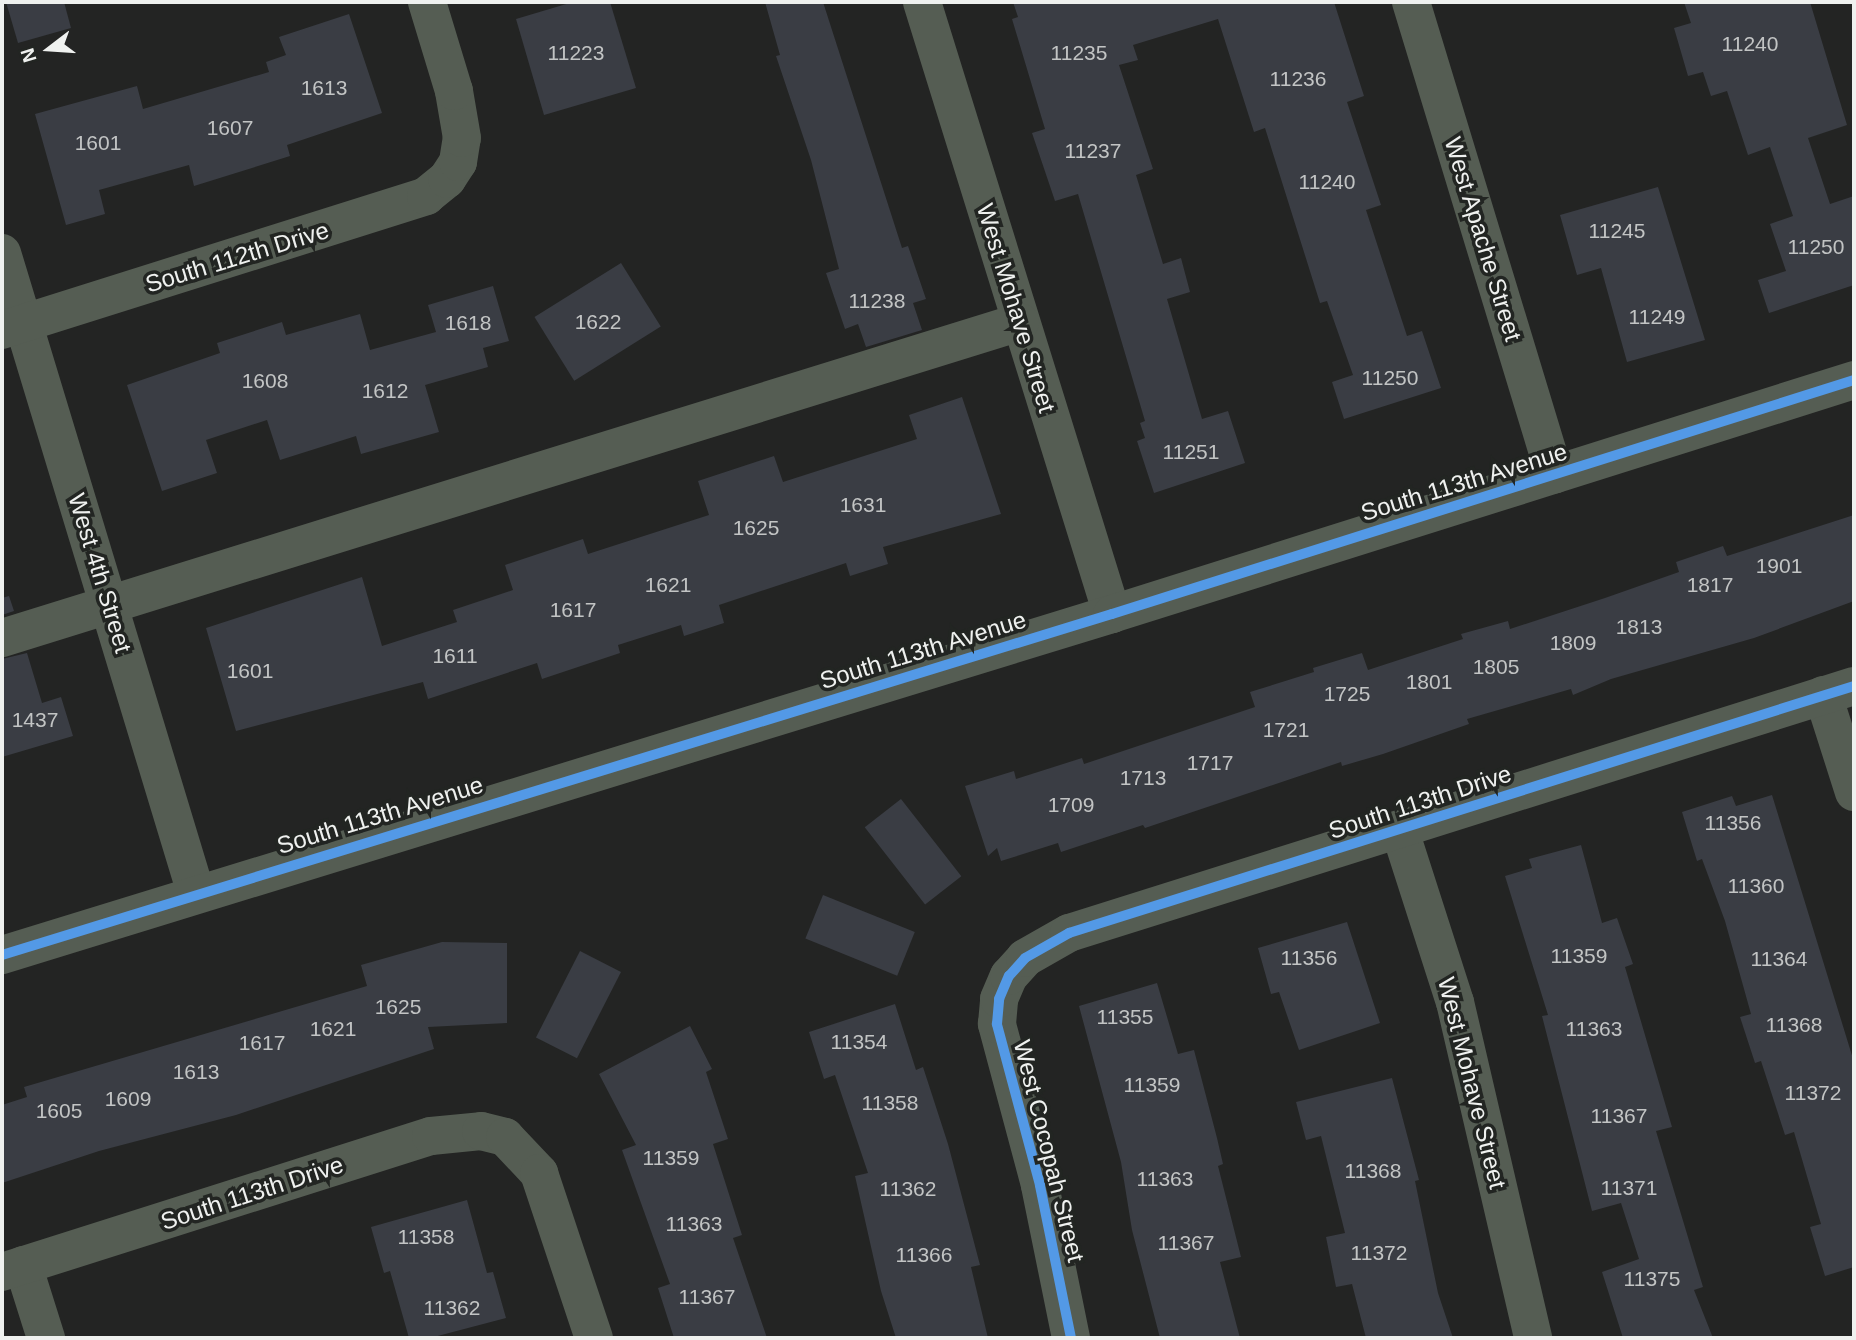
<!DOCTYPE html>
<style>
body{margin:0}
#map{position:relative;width:1856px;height:1340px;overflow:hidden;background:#232423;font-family:Helvetica,sans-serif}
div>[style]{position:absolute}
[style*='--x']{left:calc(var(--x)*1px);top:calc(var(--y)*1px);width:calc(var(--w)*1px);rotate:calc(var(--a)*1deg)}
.building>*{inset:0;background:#3a3d44;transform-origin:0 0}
.minor>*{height:38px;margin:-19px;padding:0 19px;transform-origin:19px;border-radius:19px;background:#555d53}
.cycleway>*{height:10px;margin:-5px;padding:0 5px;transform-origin:5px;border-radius:5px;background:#5399e6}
span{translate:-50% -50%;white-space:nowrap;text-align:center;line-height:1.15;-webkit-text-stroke:7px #222522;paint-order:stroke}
.number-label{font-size:21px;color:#c2c4c4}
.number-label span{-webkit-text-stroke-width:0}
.street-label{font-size:24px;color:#eff1ef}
.frame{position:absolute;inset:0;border:4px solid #eff1ef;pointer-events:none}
.north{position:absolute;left:14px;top:14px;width:70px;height:70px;-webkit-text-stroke:5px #222522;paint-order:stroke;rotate:253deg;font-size:19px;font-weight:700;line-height:28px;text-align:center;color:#eff1ef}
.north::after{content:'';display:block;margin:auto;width:24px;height:32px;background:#eff1ef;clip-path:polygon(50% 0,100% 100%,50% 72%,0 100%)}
</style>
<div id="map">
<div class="building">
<div style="clip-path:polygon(6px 2px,64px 2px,71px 28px,18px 43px)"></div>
<div style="clip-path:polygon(573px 2px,610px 2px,636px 88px,544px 115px,516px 19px)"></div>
<div style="clip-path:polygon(765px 2px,823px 2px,902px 248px,908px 246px,926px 299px,913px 303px,922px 330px,866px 347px,858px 324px,845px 329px,826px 273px,839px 269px,811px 160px,776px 56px,780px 55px)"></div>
<div style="clip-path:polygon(1013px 2px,1334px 2px,1364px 96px,1347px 102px,1381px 205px,1366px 210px,1407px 336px,1422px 331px,1441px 388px,1344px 419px,1332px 382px,1353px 375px,1327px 301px,1320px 303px,1265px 128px,1254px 132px,1218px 19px,1133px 45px,1138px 60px,1119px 65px,1153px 169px,1136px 175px,1163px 264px,1181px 258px,1190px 292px,1167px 299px,1202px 419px,1228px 411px,1245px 463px,1154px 493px,1137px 441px,1145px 438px,1140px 423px,1145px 421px,1078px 194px,1055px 201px,1032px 133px,1045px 129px,1012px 19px,1018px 17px)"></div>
<div style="clip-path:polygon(1684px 2px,1810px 2px,1847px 125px,1808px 138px,1830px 204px,1854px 196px,1854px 285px,1769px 313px,1758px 280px,1786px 271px,1770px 224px,1793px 216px,1770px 147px,1748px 155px,1727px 91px,1711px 96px,1703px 72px,1688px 76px,1674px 28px,1691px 23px)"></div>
<div style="clip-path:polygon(349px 14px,382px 113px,287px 145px,290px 156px,194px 186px,189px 165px,99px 190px,105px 214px,66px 225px,35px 114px,137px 86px,143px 109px,269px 72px,266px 62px,286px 55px,279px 37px)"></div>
<div style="clip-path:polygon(1658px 187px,1705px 340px,1627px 362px,1601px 268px,1577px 275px,1560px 215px)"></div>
<div style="left:621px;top:263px;width:75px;height:102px;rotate:58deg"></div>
<div style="clip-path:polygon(493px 286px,509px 341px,483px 348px,488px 367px,425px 385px,439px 432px,361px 454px,356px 436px,280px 460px,267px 420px,206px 440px,217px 473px,162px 491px,127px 385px,220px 353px,217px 343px,282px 322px,286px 335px,360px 314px,370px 350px,436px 332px,428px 305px)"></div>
<div style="clip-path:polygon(962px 397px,1001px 514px,883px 547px,888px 564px,850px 576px,846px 563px,719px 605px,724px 623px,684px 636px,681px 625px,618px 645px,620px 653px,542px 679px,537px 663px,428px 699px,423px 682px,236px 731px,206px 628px,362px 577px,382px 646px,457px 622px,453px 610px,513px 590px,505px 565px,583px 539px,588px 554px,709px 515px,698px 481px,774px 456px,783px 482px,917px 439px,909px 415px)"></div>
<div style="clip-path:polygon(1854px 515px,1854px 601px,1754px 638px,1611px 679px,1573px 695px,1571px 689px,1467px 719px,1469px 724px,1383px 754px,1342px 766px,1341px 762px,1145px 828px,1143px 825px,1061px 852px,1058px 843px,1001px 861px,997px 848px,988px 856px,965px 786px,1014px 771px,1016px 779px,1082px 758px,1084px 764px,1255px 707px,1250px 692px,1314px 672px,1313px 668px,1362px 653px,1368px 670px,1463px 639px,1461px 634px,1508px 621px,1510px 629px,1605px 598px,1679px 572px,1676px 562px,1723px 546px,1727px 556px)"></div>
<div style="clip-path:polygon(9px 596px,14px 611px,2px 615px,2px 598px)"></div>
<div style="clip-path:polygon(27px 653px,42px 703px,61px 697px,73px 736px,2px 757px,2px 659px)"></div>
<div style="clip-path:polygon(1772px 795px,1854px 1062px,1854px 1267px,1825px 1276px,1810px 1227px,1821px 1224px,1794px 1132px,1785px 1135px,1761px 1061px,1755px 1063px,1740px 1017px,1751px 1014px,1725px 921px,1702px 859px,1697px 861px,1682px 812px,1732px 796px,1736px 806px)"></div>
<div style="left:901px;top:799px;width:98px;height:46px;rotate:52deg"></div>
<div style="clip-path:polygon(1581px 845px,1602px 923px,1617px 918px,1633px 964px,1625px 967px,1672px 1127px,1656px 1131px,1703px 1287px,1694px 1290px,1713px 1338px,1623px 1338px,1602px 1272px,1639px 1259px,1621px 1203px,1592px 1211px,1542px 1016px,1548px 1015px,1505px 876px,1532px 868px,1529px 859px)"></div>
<div style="left:823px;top:895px;width:99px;height:47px;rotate:22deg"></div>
<div style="clip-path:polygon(1347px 922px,1380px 1023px,1299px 1050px,1279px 992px,1271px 994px,1258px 948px)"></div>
<div style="clip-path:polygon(442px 942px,507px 943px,507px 1023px,428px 1027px,434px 1049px,236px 1115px,99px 1151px,2px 1183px,2px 1105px,27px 1097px,24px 1087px,367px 986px,361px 965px)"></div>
<div style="left:580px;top:951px;width:46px;height:97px;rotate:27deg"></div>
<div style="clip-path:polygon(1157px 983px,1178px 1054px,1194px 1050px,1217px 1138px,1223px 1164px,1218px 1166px,1241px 1257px,1220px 1262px,1240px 1338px,1160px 1338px,1132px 1230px,1121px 1162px,1079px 1006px)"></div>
<div style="clip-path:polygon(895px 1004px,916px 1070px,923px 1067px,948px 1144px,980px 1265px,971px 1267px,988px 1338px,896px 1338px,881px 1291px,855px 1176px,868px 1173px,835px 1075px,824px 1079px,809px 1032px)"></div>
<div style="clip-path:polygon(690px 1026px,712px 1069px,706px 1072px,728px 1139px,713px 1144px,742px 1235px,733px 1238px,767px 1338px,674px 1338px,658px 1288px,670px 1284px,622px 1150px,636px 1145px,599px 1074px)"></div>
<div style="clip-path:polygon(1392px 1078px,1419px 1180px,1415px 1181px,1438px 1293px,1453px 1338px,1366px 1338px,1352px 1284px,1336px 1287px,1326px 1237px,1345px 1233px,1321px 1136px,1306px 1140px,1296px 1102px)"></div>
<div style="clip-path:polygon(467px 1200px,487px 1273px,493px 1272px,506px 1318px,430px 1338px,409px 1338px,390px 1271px,384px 1273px,371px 1227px)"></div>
</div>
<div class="minor">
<div style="--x:922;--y:2;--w:641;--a:72.75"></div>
<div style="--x:1411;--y:2;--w:494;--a:73.1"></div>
<div style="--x:2;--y:253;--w:669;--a:73.14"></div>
<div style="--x:2;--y:330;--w:445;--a:-17.5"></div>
<div style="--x:426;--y:196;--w:27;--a:-39"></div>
<div style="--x:447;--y:179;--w:20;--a:-57"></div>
<div style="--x:458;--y:162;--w:24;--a:-81"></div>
<div style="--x:462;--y:138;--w:48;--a:-99.7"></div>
<div style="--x:454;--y:91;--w:93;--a:-106.9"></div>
<div style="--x:2;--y:638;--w:1066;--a:-17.24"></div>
<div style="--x:1823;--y:695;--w:102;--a:72.3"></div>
<div style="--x:1400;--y:831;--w:180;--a:72.2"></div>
<div style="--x:1455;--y:1002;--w:345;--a:76.9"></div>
<div style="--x:2;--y:955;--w:1161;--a:-17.08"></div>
<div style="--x:1112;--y:614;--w:778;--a:-17.5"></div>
<div style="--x:23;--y:1265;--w:77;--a:72.5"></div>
<div style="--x:2;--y:1272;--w:450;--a:-17.6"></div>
<div style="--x:431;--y:1136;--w:50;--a:-5.7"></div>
<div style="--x:481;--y:1131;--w:25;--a:14"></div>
<div style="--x:505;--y:1137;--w:50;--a:46.6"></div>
<div style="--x:539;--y:1173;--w:174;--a:71.6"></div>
<div style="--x:1071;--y:1338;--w:156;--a:-101.5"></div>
<div style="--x:1040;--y:1185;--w:167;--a:-105"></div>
<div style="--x:997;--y:1024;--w:25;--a:-85"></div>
<div style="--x:999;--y:999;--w:25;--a:-67"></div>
<div style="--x:1009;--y:976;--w:24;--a:-48"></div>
<div style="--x:1025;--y:958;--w:51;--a:-29.6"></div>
<div style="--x:1069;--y:933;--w:823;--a:-17.47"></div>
</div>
<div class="cycleway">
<div style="--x:2;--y:955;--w:1161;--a:-17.08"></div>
<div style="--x:1112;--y:614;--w:778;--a:-17.5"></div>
<div style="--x:1071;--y:1338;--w:156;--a:-101.5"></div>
<div style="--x:1040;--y:1185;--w:167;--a:-105"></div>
<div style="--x:997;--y:1024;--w:25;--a:-85"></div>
<div style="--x:999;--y:999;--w:25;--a:-67"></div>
<div style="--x:1009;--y:976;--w:24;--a:-48"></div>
<div style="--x:1025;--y:958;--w:51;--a:-29.6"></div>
<div style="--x:1069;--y:933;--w:823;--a:-17.47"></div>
</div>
<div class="number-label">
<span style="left:1750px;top:44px">11240</span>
<span style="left:576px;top:53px">11223</span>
<span style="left:1079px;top:53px">11235</span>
<span style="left:1298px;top:79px">11236</span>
<span style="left:324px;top:88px">1613</span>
<span style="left:230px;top:128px">1607</span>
<span style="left:98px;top:143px">1601</span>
<span style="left:1093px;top:151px">11237</span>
<span style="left:1327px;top:182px">11240</span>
<span style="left:1617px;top:231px">11245</span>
<span style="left:1816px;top:247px">11250</span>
<span style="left:877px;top:301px">11238</span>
<span style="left:1657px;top:317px">11249</span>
<span style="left:598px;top:322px">1622</span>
<span style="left:468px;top:323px">1618</span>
<span style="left:1390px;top:378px">11250</span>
<span style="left:265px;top:381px">1608</span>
<span style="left:385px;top:391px">1612</span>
<span style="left:1191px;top:452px">11251</span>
<span style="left:863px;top:505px">1631</span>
<span style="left:756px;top:528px">1625</span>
<span style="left:1779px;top:566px">1901</span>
<span style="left:668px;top:585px">1621</span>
<span style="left:1710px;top:585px">1817</span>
<span style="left:573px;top:610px">1617</span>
<span style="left:1639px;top:627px">1813</span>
<span style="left:1573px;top:643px">1809</span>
<span style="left:455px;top:656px">1611</span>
<span style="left:1496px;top:667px">1805</span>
<span style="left:250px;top:671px">1601</span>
<span style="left:1429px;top:682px">1801</span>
<span style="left:1347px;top:694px">1725</span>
<span style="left:35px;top:720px">1437</span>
<span style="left:1286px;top:730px">1721</span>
<span style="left:1210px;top:763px">1717</span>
<span style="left:1143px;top:778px">1713</span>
<span style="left:1071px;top:805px">1709</span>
<span style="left:1733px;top:823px">11356</span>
<span style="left:1756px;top:886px">11360</span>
<span style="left:1579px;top:956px">11359</span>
<span style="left:1309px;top:958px">11356</span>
<span style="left:1779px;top:959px">11364</span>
<span style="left:398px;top:1007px">1625</span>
<span style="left:1125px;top:1017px">11355</span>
<span style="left:1794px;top:1025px">11368</span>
<span style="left:333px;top:1029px">1621</span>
<span style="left:1594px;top:1029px">11363</span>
<span style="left:859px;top:1042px">11354</span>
<span style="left:262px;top:1043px">1617</span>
<span style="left:196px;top:1072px">1613</span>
<span style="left:1152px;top:1085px">11359</span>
<span style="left:1813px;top:1093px">11372</span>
<span style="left:128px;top:1099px">1609</span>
<span style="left:890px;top:1103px">11358</span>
<span style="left:59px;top:1111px">1605</span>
<span style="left:1619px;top:1116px">11367</span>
<span style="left:671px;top:1158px">11359</span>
<span style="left:1373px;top:1171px">11368</span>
<span style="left:1165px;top:1179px">11363</span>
<span style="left:1629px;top:1188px">11371</span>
<span style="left:908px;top:1189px">11362</span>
<span style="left:694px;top:1224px">11363</span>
<span style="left:426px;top:1237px">11358</span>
<span style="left:1186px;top:1243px">11367</span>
<span style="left:1379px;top:1253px">11372</span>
<span style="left:924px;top:1255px">11366</span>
<span style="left:1652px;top:1279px">11375</span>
<span style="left:707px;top:1297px">11367</span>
<span style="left:452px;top:1308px">11362</span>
</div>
<div class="street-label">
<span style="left:1483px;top:239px;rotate:73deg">West Apache Street</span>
<span style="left:237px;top:257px;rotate:-17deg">South 112th Drive</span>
<span style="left:1016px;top:308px;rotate:73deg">West Mohave Street</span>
<span style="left:1464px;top:482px;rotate:-17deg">South 113th Avenue</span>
<span style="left:100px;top:573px;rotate:73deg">West 4th Street</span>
<span style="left:923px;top:650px;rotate:-17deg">South 113th Avenue</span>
<span style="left:1420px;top:802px;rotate:-18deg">South 113th Drive</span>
<span style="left:380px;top:815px;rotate:-17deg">South 113th Avenue</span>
<span style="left:1472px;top:1083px;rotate:76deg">West Mohave Street</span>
<span style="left:1049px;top:1151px;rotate:76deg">West Cocopah Street</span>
<span style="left:252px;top:1193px;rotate:-18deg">South 113th Drive</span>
</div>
<div class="frame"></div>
<div class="north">N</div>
</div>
